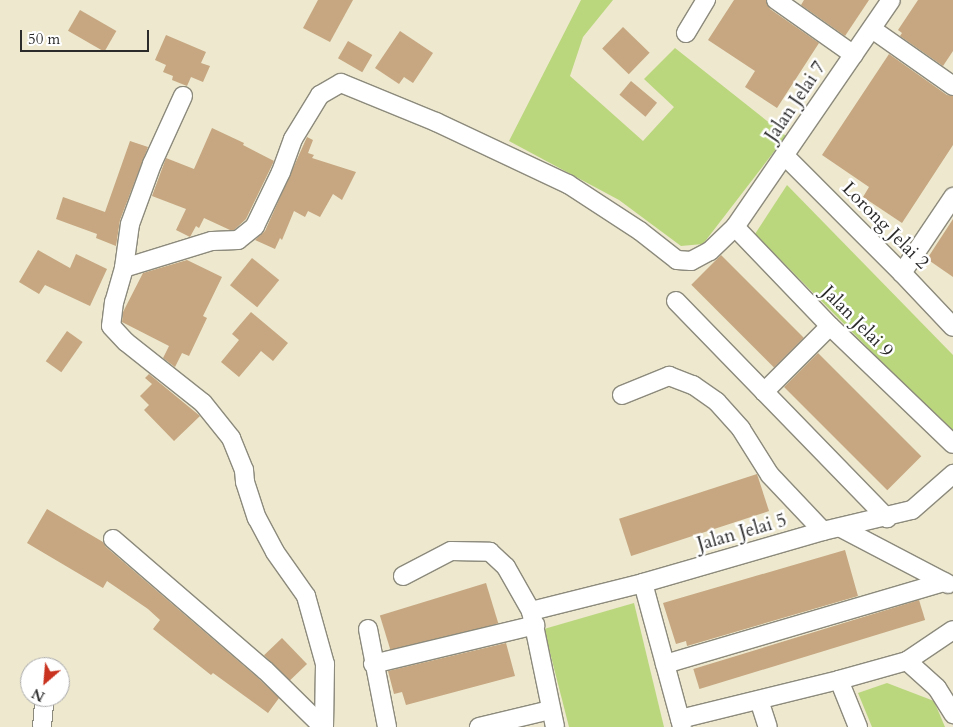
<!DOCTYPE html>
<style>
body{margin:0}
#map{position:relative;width:953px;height:727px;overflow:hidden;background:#ede8ce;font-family:Cardo,serif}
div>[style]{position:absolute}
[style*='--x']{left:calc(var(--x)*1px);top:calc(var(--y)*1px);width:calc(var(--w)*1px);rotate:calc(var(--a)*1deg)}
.green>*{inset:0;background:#bad77e}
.building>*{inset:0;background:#c6a781;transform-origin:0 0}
.roads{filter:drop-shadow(1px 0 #8c8a7c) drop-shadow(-1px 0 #8c8a7c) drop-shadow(0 1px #8c8a7c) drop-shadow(0 -1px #8c8a7c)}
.minor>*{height:18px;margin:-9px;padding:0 9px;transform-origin:9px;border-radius:9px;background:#fff}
span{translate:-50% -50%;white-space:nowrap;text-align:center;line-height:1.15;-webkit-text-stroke:5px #fff;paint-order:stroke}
.street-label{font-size:19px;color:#2b2b2b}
.north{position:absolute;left:20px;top:657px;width:50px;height:50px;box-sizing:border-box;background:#fff;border:1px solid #aaa;border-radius:50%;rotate:207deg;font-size:14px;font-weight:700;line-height:20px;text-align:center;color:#2b2b2b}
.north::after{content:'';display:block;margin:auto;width:18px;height:22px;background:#c8321e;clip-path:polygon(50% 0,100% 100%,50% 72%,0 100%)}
.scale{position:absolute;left:20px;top:30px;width:129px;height:22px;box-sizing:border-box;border:2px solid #2b2b2b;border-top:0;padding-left:6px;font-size:15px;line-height:18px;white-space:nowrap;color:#2b2b2b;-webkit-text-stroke:4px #fff;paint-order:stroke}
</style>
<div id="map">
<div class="green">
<div style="clip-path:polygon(581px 0,613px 0,583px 37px,570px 76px,643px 141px,674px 107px,644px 79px,675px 48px,786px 136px,703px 244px,681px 246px,619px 200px,509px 141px)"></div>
<div style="clip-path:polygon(787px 185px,953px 355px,953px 434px,755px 234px)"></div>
<div style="clip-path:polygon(634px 603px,664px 727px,569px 727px,544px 629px)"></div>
<div style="clip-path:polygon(887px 683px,934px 701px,945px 727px,872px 727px,858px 693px)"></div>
</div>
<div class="building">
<div style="clip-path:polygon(318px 0,353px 0,330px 42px,303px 28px)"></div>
<div style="clip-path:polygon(734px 0,766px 0,770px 9px,819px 43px,777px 108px,745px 87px,755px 71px,708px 40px)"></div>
<div style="clip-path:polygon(804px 0,869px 0,845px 36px,801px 5px)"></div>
<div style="clip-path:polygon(918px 0,953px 0,953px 51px,943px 66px,900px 36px,902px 33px,898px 30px)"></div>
<div style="left:80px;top:10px;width:42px;height:24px;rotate:30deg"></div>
<div style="left:623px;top:27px;width:37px;height:30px;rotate:44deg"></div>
<div style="clip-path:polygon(400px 31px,433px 53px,413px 83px,404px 77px,399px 84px,375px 68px)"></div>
<div style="clip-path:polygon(166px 35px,206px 52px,201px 63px,210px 66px,203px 82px,191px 77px,187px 86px,172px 80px,173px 76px,163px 72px,166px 65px,155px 60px)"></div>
<div style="left:348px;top:41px;width:28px;height:20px;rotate:30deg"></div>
<div style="clip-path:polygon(889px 54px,947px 95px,953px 96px,953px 145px,902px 223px,863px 197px,869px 187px,822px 155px)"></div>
<div style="left:631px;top:81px;width:34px;height:18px;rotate:40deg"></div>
<div style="clip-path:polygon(212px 128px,244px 143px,243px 145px,274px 161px,246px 219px,234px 230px,230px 230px,204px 218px,199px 228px,196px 226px,190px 237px,176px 230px,186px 209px,152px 196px,166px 158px,194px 169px)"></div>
<div style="clip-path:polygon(307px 137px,313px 140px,308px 153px,314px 155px,312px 158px,356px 172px,342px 200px,333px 194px,320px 217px,308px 211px,305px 217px,294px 211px,282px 240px,280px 238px,275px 249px,255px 240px,265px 231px)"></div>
<div style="clip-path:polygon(130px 141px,148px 147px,120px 220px,116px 246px,96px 238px,97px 234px,56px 219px,63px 197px,105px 212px)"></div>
<div style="clip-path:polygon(953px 219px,953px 277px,927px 259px)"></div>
<div style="clip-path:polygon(38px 250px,70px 268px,76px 254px,107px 269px,90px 306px,45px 285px,39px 294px,19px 282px)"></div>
<div style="left:721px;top:255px;width:117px;height:42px;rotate:45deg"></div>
<div style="left:252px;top:258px;width:35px;height:35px;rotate:39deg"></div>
<div style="clip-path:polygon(187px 260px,222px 277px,203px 316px,207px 318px,189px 356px,182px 353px,175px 367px,163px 358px,169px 346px,122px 322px,123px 312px,143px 273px)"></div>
<div style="clip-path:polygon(251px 312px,288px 343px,273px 361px,261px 351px,239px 377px,221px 362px,239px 340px,232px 334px)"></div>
<div style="left:67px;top:331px;width:19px;height:37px;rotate:35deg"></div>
<div style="left:818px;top:353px;width:146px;height:48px;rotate:45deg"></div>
<div style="clip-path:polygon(149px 374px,200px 416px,174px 441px,144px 410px,149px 405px,140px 396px,152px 384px,145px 378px)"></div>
<div style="left:757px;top:474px;width:39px;height:145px;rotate:72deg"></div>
<div style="clip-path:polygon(47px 509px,103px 542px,106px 547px,258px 678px,279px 698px,268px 713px,213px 673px,211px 675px,153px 629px,160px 620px,148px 609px,107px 581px,103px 588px,27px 543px)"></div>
<div style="clip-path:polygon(845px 550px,858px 596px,687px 646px,686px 641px,676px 644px,663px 603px)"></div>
<div style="left:486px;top:583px;width:42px;height:111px;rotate:73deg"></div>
<div style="left:919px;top:600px;width:21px;height:236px;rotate:73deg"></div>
<div style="left:282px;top:638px;width:36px;height:25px;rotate:46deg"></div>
<div style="clip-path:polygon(506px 643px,515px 676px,406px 705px,402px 692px,394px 694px,388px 671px)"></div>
</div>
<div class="roads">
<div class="minor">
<div style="--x:776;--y:0;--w:95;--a:35.2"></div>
<div style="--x:872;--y:29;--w:99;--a:35.1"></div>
<div style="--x:686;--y:33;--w:39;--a:-59"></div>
<div style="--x:183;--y:96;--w:75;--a:114.5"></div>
<div style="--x:152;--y:164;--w:64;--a:110.1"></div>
<div style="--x:130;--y:224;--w:44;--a:97.8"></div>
<div style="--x:124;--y:268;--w:35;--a:106"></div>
<div style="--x:114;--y:302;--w:24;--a:97"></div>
<div style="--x:111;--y:326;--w:22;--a:47"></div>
<div style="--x:126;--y:342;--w:98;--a:38.4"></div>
<div style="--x:203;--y:403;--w:45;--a:51.3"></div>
<div style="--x:231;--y:438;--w:35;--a:68"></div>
<div style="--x:244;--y:470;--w:12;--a:85"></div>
<div style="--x:245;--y:482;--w:38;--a:72"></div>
<div style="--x:257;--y:518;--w:38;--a:62"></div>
<div style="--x:275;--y:552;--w:54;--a:54.8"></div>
<div style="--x:306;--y:596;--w:71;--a:74.4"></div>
<div style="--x:325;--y:664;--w:63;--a:90.9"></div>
<div style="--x:785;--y:156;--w:165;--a:45"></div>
<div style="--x:902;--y:273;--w:74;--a:46.6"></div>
<div style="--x:735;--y:227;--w:137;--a:46.2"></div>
<div style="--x:830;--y:326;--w:170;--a:43.8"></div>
<div style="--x:124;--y:268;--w:92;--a:-17.1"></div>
<div style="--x:212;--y:241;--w:26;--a:-2"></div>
<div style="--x:238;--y:240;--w:22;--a:-39"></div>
<div style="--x:255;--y:226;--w:60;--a:-64.3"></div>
<div style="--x:281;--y:172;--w:35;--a:-70"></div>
<div style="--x:293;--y:139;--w:52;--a:-58.5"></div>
<div style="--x:320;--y:95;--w:24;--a:-30"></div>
<div style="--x:341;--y:83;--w:103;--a:22.3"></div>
<div style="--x:436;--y:122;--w:146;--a:25.2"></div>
<div style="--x:568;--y:184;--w:86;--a:33.1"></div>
<div style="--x:640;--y:231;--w:47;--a:38.1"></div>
<div style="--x:677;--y:260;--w:14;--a:4"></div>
<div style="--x:691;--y:261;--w:21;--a:-28"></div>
<div style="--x:710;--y:251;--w:35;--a:-44"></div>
<div style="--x:735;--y:227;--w:275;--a:-55.5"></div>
<div style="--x:902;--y:273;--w:92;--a:-56.1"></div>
<div style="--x:676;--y:301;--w:303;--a:45.8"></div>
<div style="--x:764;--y:392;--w:93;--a:-45"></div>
<div style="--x:622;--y:395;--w:51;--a:-22"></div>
<div style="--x:669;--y:376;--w:26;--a:21"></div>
<div style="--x:693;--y:385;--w:29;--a:35"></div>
<div style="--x:717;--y:402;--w:36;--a:48"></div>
<div style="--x:741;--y:429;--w:54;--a:57.8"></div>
<div style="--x:770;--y:475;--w:77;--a:46.6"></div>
<div style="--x:841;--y:528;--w:121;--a:27.6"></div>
<div style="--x:113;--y:539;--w:201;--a:40.8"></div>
<div style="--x:265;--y:670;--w:81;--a:44.5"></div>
<div style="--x:403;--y:576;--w:54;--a:-27.5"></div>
<div style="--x:451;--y:551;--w:39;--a:1"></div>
<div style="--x:490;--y:552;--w:22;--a:43"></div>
<div style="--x:506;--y:567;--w:51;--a:60.4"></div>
<div style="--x:531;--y:611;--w:118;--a:78.3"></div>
<div style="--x:643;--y:583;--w:149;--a:74.8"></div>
<div style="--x:531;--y:611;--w:115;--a:-14"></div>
<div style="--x:643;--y:583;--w:187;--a:-16.1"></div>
<div style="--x:823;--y:531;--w:91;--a:-13.3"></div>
<div style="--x:912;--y:510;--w:55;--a:-41.3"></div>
<div style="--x:368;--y:629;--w:100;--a:79"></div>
<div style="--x:907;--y:661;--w:55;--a:-34"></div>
<div style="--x:373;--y:664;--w:167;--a:-13.5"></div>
<div style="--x:665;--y:664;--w:291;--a:-16.4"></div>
<div style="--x:839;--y:680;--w:51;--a:68"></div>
<div style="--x:759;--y:700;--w:28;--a:72"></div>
<div style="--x:680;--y:719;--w:164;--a:-13.8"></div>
<div style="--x:839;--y:680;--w:71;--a:-15.6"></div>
<div style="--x:907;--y:661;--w:40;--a:42"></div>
<div style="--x:937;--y:688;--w:31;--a:58"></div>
<div style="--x:42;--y:727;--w:24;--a:-85"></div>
<div style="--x:479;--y:727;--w:73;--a:-13.5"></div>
</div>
</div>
<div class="street-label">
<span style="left:796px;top:102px;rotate:-56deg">Jalan Jelai 7</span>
<span style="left:885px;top:226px;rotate:45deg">Lorong Jelai 2</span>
<span style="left:857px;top:322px;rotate:45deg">Jalan Jelai 9</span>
<span style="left:742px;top:533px;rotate:-16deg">Jalan Jelai 5</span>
</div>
<div class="north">N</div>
<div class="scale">50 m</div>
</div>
